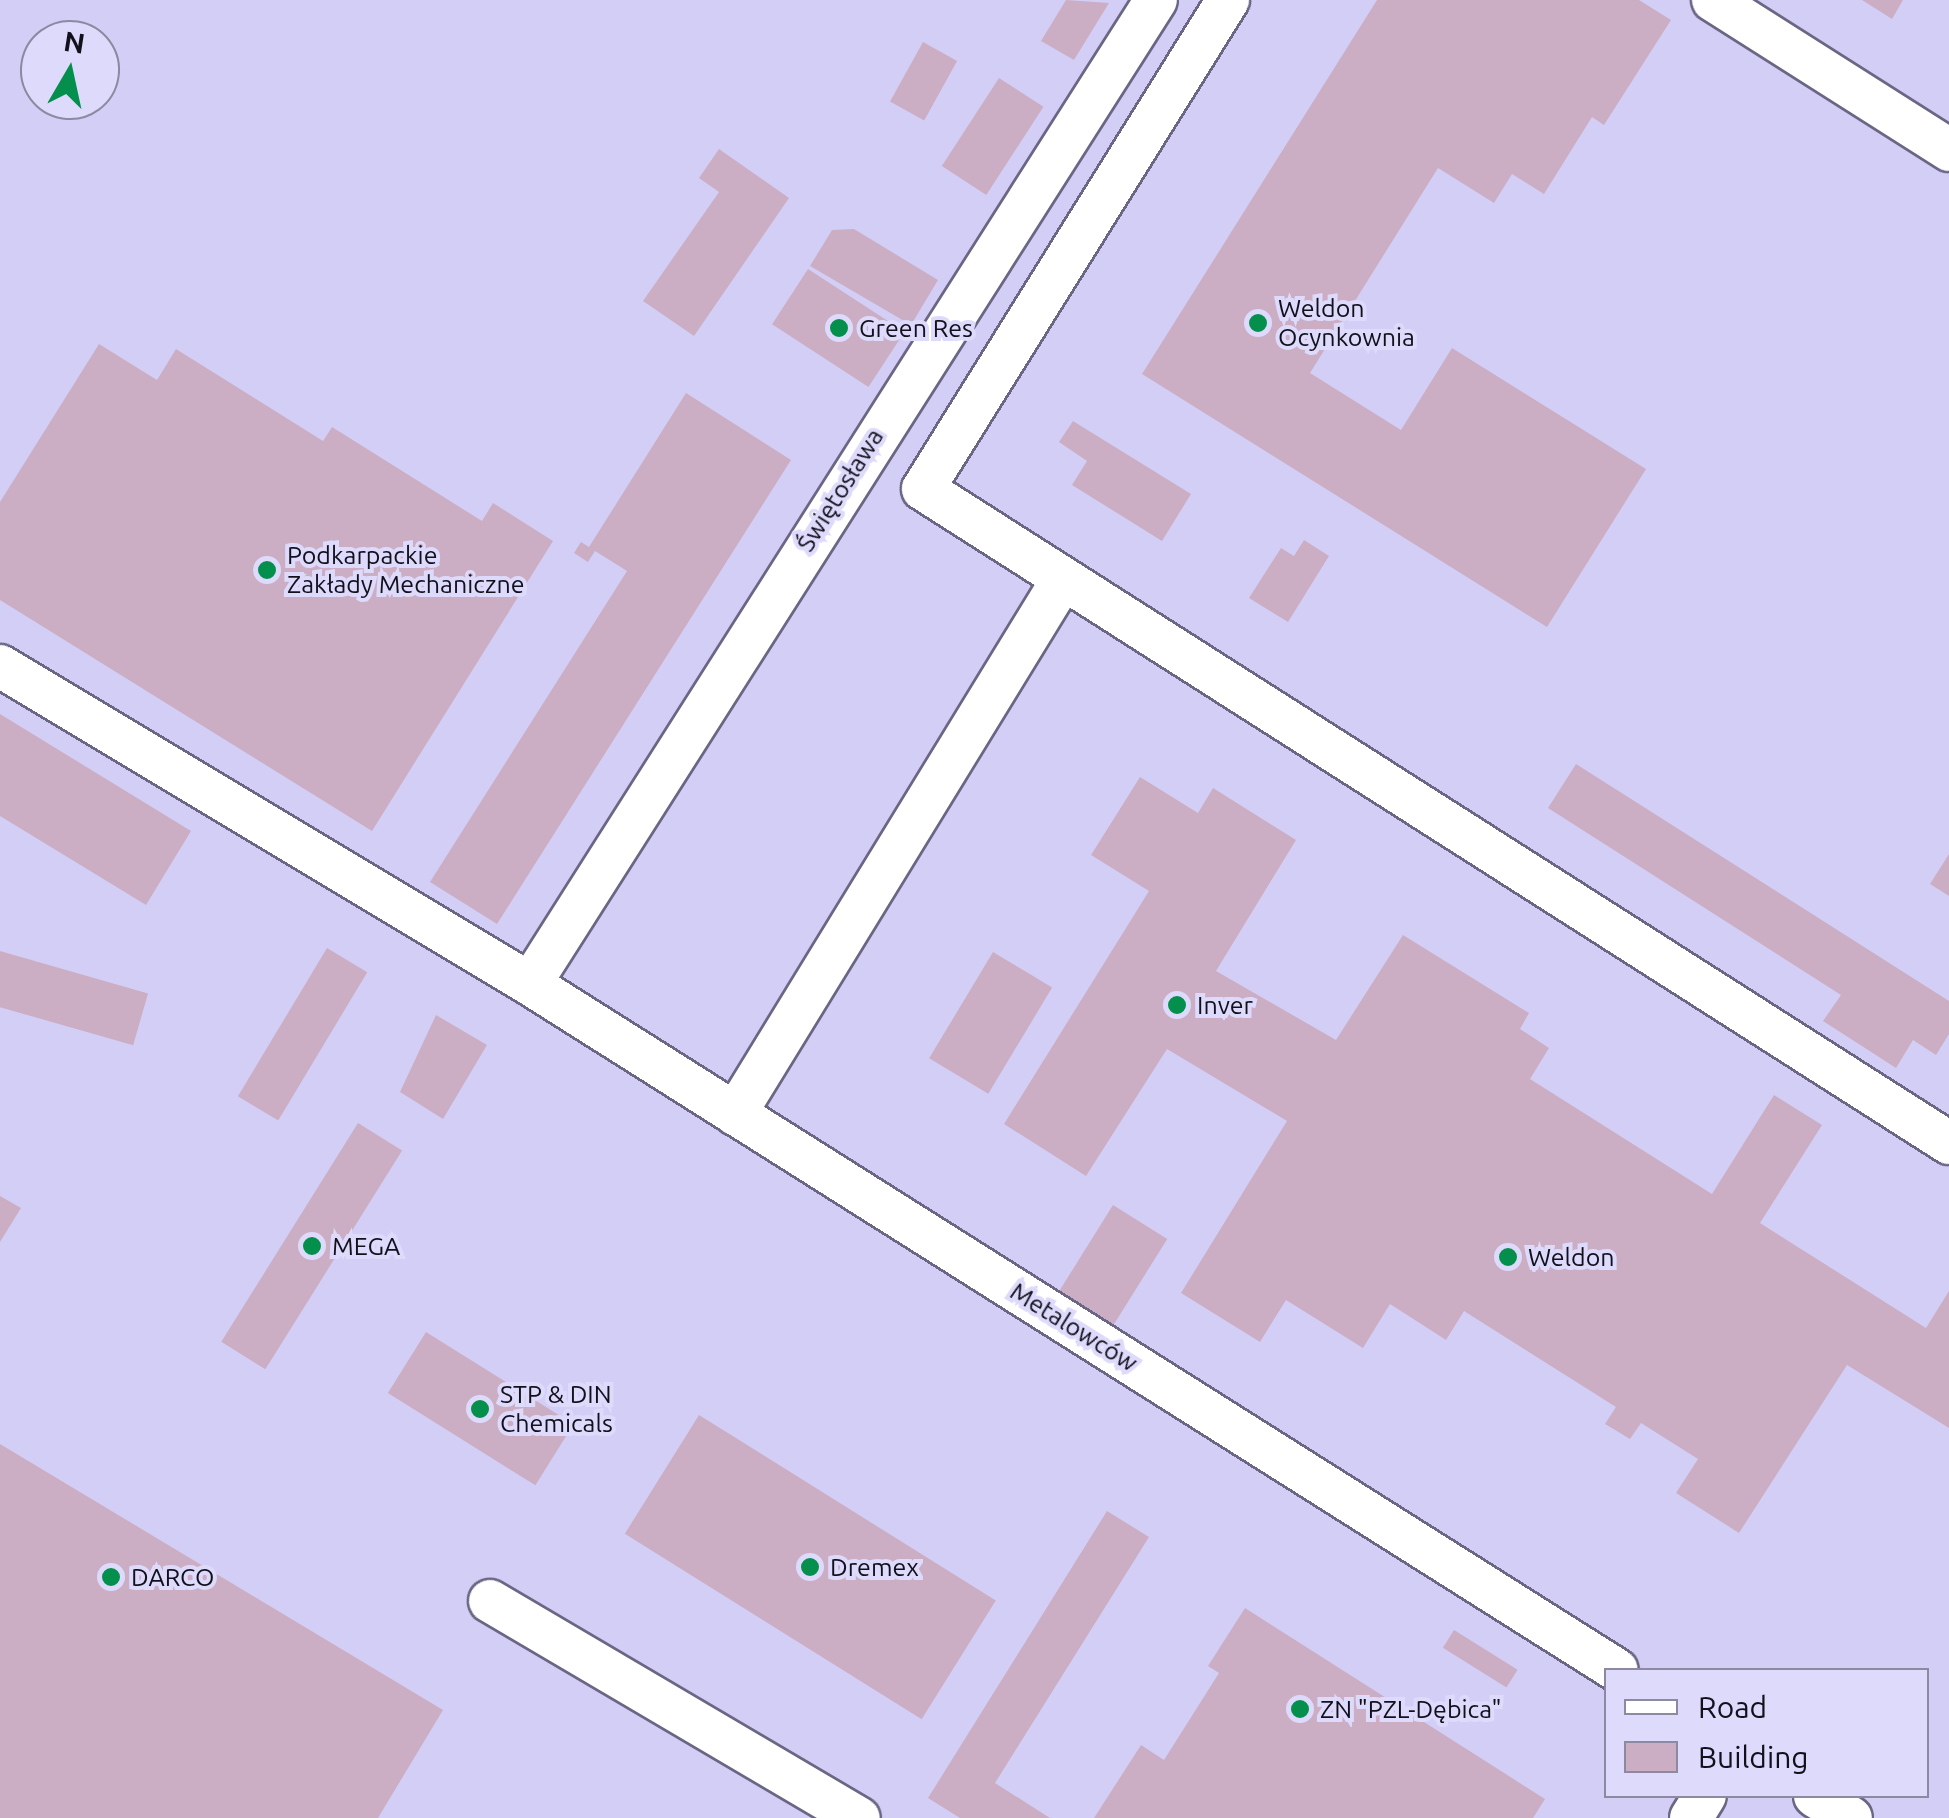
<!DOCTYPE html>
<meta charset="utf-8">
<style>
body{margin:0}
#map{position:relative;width:1949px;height:1818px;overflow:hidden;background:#dedafb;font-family:Ubuntu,sans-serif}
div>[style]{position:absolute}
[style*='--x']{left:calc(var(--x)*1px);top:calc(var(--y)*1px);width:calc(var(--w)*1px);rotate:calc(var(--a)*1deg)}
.built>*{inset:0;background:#d3cef6}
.building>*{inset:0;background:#cbaec4;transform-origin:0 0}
.roads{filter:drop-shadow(2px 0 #6a6683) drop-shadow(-2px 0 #6a6683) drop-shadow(0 2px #6a6683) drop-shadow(0 -2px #6a6683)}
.minor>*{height:42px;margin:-21px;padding:0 21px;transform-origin:21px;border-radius:21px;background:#fff}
.dots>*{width:28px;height:28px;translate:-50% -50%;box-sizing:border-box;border:5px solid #dedafb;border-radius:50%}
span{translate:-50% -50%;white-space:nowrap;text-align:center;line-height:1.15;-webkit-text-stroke:8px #dedafb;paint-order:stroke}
.poi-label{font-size:25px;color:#11101b}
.left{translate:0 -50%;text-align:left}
.street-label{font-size:25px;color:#11101b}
.legend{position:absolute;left:1604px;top:1668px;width:325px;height:130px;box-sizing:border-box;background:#dedafb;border:2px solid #8c89a1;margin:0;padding:12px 18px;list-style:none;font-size:30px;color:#11101b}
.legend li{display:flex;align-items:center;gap:20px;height:50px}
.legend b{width:50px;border:2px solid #8c89a1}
.north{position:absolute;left:20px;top:20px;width:100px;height:100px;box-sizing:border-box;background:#dedafb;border:2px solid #8c89a1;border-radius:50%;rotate:9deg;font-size:28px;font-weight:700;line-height:40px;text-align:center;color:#11101b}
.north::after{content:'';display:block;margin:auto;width:35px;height:45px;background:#048f4d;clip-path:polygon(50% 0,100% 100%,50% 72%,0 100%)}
</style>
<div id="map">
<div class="built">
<div style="clip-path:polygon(evenodd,0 0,1949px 0,1949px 1818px,0 1818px,0 0,40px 40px,100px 40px,100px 100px,40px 100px,40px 40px,0 0,1606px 1670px,1926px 1670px,1926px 1796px,1606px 1796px,1606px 1670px)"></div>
</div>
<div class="building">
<div style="clip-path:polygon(1066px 0,1109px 3px,1074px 60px,1041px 41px)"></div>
<div style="clip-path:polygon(1377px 0,1639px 0,1671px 20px,1604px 125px,1592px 117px,1544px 194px,1512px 174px,1494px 203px,1438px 168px,1310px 373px,1401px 430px,1452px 348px,1646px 469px,1547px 627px,1142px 374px)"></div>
<div style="clip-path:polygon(1862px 0,1903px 0,1892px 19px)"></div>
<div style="left:923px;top:42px;width:39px;height:68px;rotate:29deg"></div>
<div style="left:999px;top:78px;width:53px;height:105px;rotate:33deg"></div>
<div style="clip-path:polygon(719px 149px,789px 198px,694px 336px,643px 301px,719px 192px,699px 178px)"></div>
<div style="clip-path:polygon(854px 229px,938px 280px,911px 325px,810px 266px,832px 230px)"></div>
<div style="left:808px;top:269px;width:115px;height:66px;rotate:33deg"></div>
<div style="clip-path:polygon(99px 344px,157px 380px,176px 349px,323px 441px,332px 427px,482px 521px,493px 503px,553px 541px,372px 831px,0 600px,0 502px)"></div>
<div style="clip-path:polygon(686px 393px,791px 460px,497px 924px,430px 882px,627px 571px,595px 551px,588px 562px,574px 553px,581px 542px,589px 547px)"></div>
<div style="clip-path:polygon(1073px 421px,1191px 494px,1162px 541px,1072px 485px,1087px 461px,1059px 442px)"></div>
<div style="clip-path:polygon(1304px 540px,1329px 556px,1288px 622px,1249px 598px,1281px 548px,1294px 556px)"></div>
<div style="clip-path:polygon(0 714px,191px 831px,146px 905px,0 816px)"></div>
<div style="clip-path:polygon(1576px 764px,1949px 1001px,1949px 1034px,1936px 1055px,1913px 1040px,1896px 1068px,1823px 1021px,1841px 995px,1548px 808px)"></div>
<div style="clip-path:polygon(1140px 777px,1198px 813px,1213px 788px,1296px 840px,1216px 971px,1336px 1040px,1403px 935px,1529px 1013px,1520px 1029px,1549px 1048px,1530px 1079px,1712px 1194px,1774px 1095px,1822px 1125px,1760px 1223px,1926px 1328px,1949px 1291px,1949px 1428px,1847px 1365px,1739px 1533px,1676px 1493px,1698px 1459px,1641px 1423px,1630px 1439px,1605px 1424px,1616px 1407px,1464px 1311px,1446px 1340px,1390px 1304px,1363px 1348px,1286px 1300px,1260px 1342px,1181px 1293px,1287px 1121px,1167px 1049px,1086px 1176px,1004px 1124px,1149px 891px,1091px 855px)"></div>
<div style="clip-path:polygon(1949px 854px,1949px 896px,1930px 884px)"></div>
<div style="left:327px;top:948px;width:47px;height:173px;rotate:31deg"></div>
<div style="left:0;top:951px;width:154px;height:54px;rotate:16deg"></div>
<div style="left:993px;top:952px;width:69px;height:124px;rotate:31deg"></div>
<div style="clip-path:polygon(436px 1015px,487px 1045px,443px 1119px,400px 1092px)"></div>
<div style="left:358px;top:1123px;width:52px;height:258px;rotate:32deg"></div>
<div style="clip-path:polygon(0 1196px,21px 1208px,0 1242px)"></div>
<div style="left:1113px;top:1205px;width:64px;height:102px;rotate:32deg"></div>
<div style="left:426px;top:1332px;width:174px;height:72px;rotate:32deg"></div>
<div style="left:699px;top:1415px;width:350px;height:140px;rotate:32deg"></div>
<div style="clip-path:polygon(0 1444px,443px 1710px,378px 1818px,0 1818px)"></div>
<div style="clip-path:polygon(1107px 1511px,1149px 1537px,995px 1783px,1050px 1818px,960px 1818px,928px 1798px)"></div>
<div style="clip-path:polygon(1245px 1608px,1545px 1799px,1533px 1818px,1094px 1818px,1141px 1745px,1164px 1760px,1219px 1673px,1208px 1666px)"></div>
<div style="left:1454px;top:1630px;width:75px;height:21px;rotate:32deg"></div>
</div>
<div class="roads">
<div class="minor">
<div style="--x:1228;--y:0;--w:576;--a:121.95"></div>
<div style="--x:923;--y:489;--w:1217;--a:32.51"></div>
<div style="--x:1713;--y:0;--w:280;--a:32.4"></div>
<div style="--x:0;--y:666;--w:618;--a:30.96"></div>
<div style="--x:530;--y:984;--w:1285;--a:32.26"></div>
<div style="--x:530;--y:984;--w:1166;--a:-57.54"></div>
<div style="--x:735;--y:1114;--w:628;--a:-58.49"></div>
<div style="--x:490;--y:1601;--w:428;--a:30.5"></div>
<div style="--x:1815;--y:1796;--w:42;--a:31.4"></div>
<div style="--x:1691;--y:1818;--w:26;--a:-58"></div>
</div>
</div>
<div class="dots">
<div style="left:1258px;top:323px;background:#048f4d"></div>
<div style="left:839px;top:328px;background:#048f4d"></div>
<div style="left:267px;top:570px;background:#048f4d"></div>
<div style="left:1177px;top:1005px;background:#048f4d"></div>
<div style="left:312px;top:1246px;background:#048f4d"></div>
<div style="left:1508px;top:1257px;background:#048f4d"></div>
<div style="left:480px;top:1409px;background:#048f4d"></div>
<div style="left:810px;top:1567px;background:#048f4d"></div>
<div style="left:111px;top:1577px;background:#048f4d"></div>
<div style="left:1300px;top:1709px;background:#048f4d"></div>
</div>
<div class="poi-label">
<span class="left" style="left:1278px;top:323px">Weldon<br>Ocynkownia</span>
<span class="left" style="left:859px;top:328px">Green Res</span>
<span class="left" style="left:287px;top:570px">Podkarpackie<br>Zakłady Mechaniczne</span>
<span class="left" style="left:1197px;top:1005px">Inver</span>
<span class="left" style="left:332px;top:1246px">MEGA</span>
<span class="left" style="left:1528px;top:1257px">Weldon</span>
<span class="left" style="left:500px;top:1409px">STP &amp; DIN<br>Chemicals</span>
<span class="left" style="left:830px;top:1567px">Dremex</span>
<span class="left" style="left:131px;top:1577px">DARCO</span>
<span class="left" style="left:1320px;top:1709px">ZN "PZL-Dębica"</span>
</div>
<div class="street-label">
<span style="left:840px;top:490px;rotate:-58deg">Świętosława</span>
<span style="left:1074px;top:1327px;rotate:32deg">Metalowców</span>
</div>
<ul class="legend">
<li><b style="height:12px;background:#fff"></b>Road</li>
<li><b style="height:28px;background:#cbaec4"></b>Building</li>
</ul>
<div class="north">N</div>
</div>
